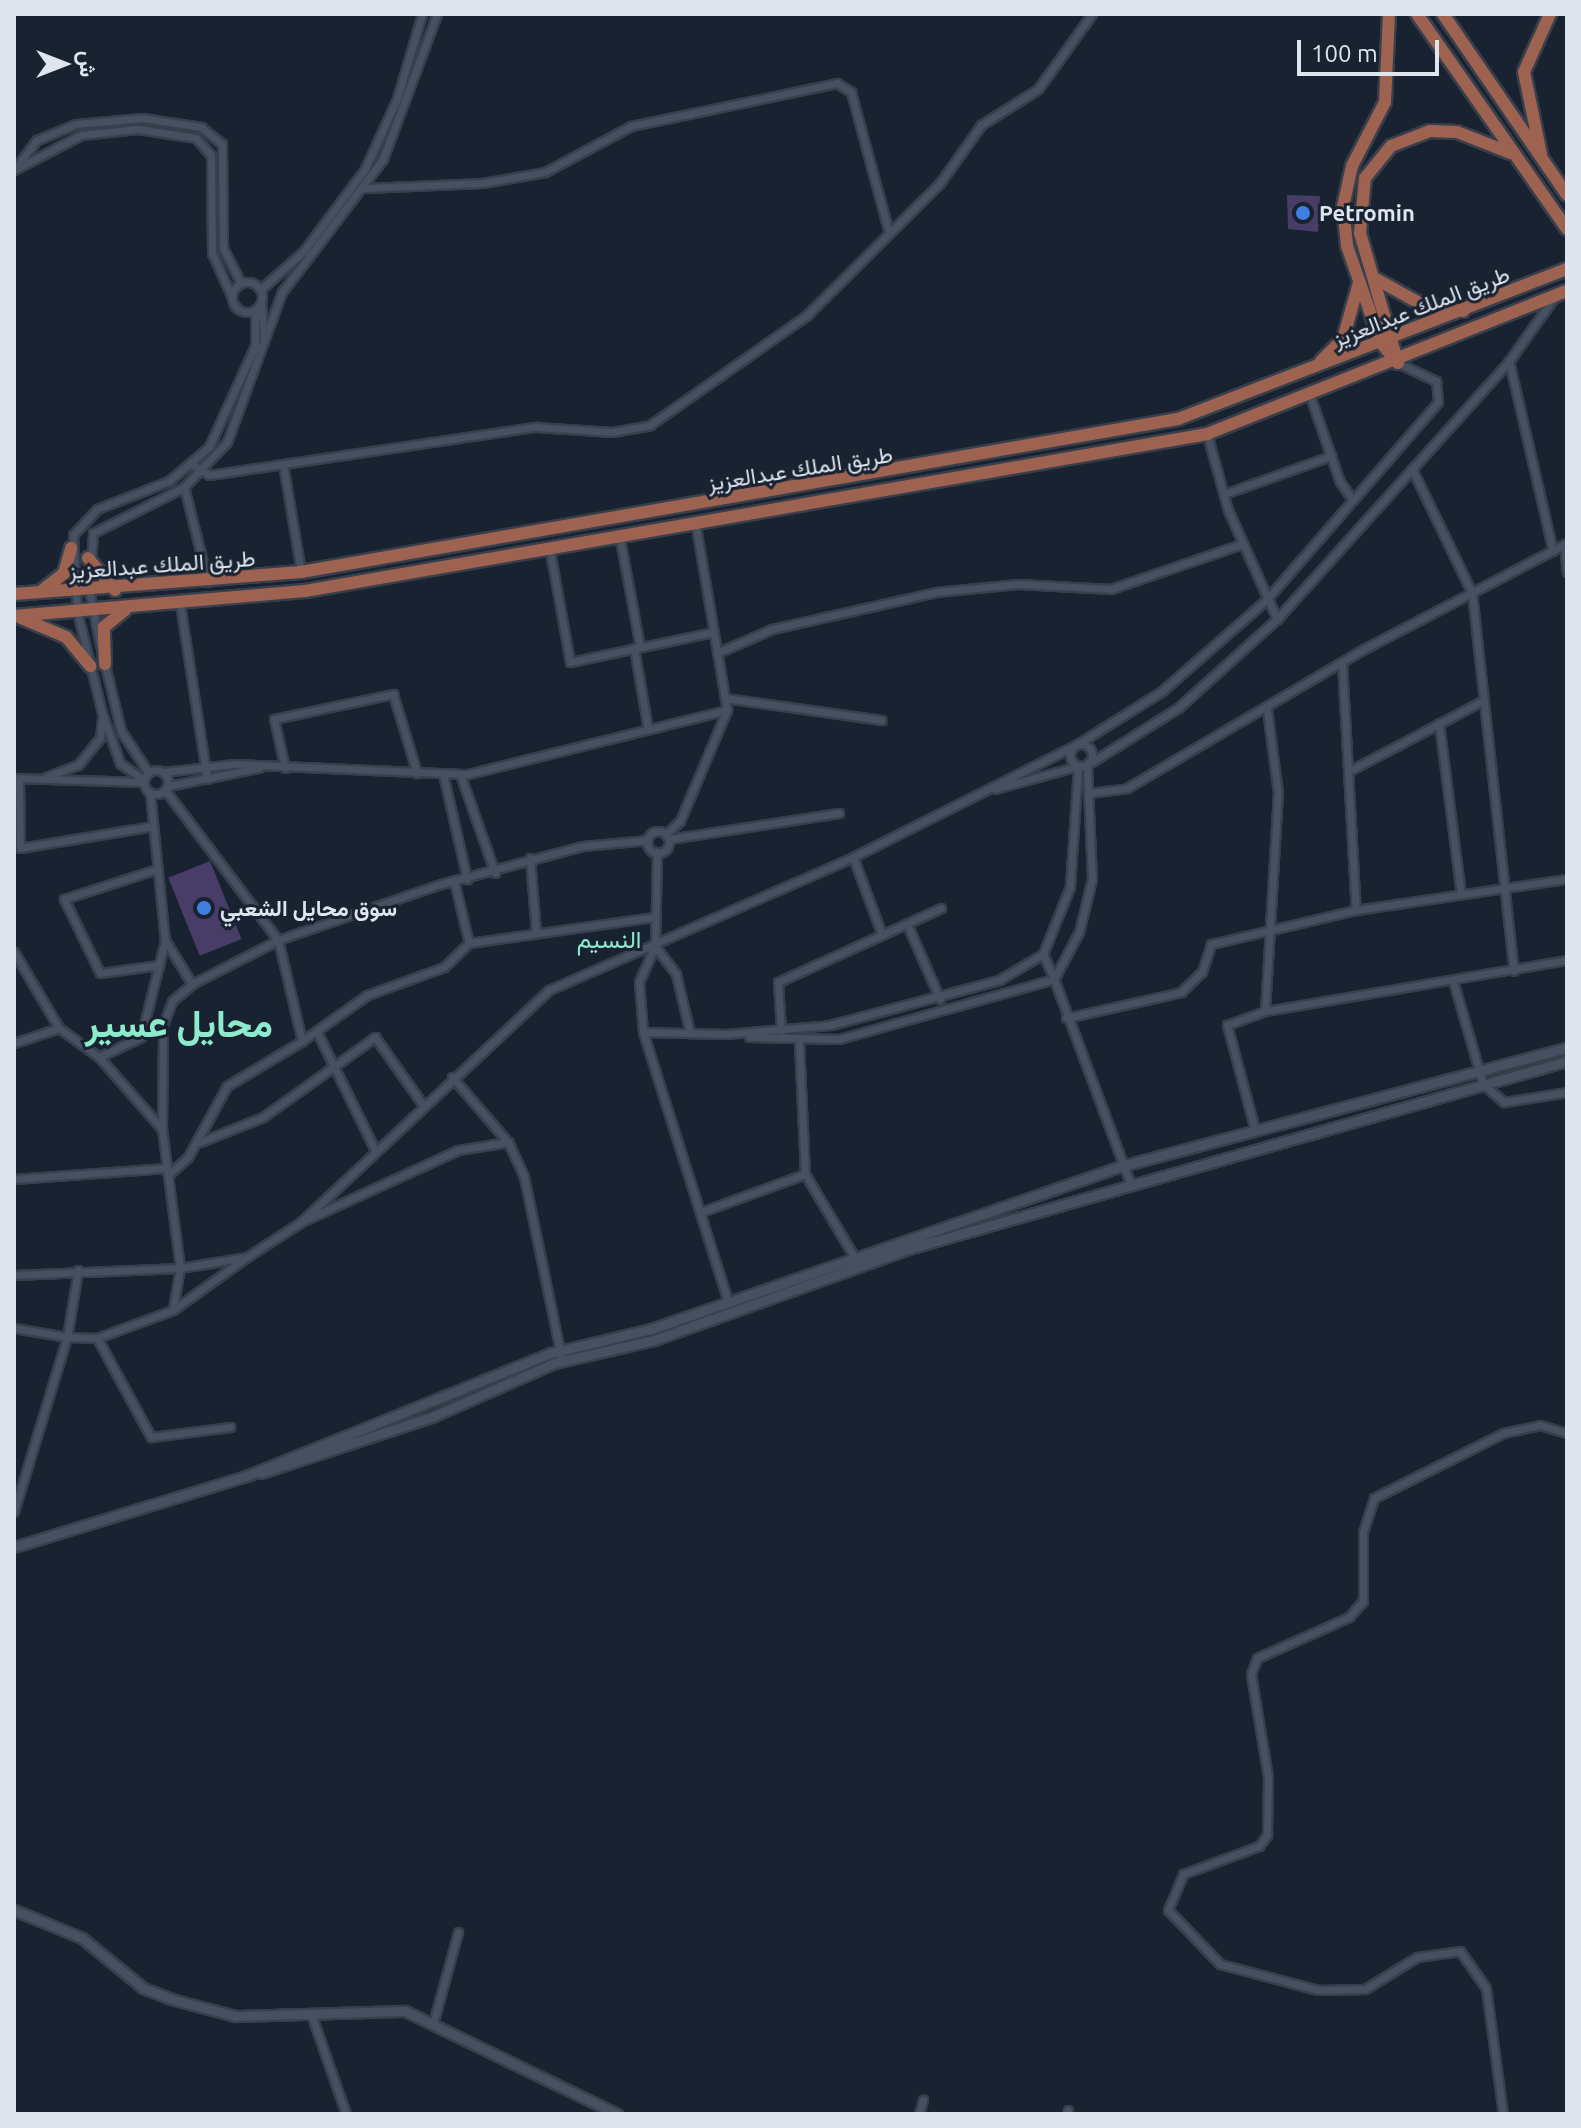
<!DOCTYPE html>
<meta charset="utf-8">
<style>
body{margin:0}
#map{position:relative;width:1581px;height:2128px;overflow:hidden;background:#192231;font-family:Ubuntu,Vazirmatn,sans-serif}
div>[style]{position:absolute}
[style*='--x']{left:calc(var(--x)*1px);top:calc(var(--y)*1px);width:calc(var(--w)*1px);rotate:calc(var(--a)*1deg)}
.building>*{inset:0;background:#473d66;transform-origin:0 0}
.roads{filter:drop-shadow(2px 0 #383f4c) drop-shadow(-2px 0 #383f4c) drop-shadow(0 2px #383f4c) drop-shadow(0 -2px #383f4c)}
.minor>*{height:7px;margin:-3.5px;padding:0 3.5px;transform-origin:3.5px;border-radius:3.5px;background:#465061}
.minor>.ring{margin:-3.5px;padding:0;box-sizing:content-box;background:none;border:7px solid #465061;border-radius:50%}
.tertiary>*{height:9px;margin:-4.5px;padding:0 4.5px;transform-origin:4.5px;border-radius:4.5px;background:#465061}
.primary>*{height:12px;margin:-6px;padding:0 6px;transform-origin:6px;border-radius:6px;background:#9e6251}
.dots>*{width:22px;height:22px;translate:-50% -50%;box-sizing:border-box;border:4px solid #192231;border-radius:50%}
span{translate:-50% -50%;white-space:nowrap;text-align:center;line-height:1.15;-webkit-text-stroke:6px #192231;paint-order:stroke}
.poi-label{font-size:22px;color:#dee5ef;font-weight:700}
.left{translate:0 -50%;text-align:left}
.street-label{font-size:22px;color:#dee5ef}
.neighbourhood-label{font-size:24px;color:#8deacc}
.town-label{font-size:38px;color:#8deacc;font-weight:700}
.frame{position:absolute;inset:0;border:16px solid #dee5ef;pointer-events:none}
.north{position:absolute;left:24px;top:24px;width:80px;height:80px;-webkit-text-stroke:6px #192231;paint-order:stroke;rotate:90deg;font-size:22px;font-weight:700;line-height:32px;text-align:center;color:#dee5ef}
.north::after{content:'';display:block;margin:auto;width:28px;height:36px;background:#dee5ef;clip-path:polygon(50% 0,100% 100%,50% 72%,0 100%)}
.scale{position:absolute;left:1297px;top:40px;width:142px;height:36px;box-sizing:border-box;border:4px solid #dee5ef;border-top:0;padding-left:10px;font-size:24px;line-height:28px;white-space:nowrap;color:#dee5ef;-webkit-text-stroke:6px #192231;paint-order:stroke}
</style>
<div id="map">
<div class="building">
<div style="clip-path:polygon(1287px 195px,1320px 196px,1318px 232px,1288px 229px)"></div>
<div style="left:210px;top:861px;width:84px;height:45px;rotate:68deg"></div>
</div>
<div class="roads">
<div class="minor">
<div style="--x:16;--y:169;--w:73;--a:-27.6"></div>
<div style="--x:81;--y:135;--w:57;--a:-6"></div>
<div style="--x:138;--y:129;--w:59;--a:8.8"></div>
<div style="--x:196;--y:138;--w:23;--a:49"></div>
<div style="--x:211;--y:155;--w:98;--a:89.4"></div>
<div style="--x:212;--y:253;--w:48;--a:65.6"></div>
<div style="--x:14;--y:170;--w:38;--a:-53"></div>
<div style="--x:37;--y:140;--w:42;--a:-22.3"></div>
<div style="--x:76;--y:124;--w:66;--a:-5.2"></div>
<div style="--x:142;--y:118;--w:60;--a:8.7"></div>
<div style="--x:201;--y:127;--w:27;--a:39"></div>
<div style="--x:222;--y:144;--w:104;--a:89.4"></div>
<div style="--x:223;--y:248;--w:39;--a:63"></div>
<div style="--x:365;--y:188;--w:118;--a:-2.4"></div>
<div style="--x:483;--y:183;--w:63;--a:-10.1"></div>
<div style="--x:545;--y:172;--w:98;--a:-28.1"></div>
<div style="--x:631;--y:126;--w:210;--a:-11.8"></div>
<div style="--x:837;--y:83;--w:17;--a:33"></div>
<div style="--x:851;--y:92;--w:142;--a:74.9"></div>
<div class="ring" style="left:232px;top:282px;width:23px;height:23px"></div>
<div style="--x:261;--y:289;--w:56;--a:-41.4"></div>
<div style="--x:303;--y:252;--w:104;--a:-53.2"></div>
<div style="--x:365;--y:169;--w:77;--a:-65.4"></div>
<div style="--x:397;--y:99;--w:89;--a:-73.6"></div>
<div style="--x:261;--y:303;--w:38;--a:85"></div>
<div style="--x:1509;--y:361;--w:195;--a:77"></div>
<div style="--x:1310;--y:396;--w:91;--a:70.8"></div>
<div style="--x:1340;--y:482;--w:22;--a:54"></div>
<div style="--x:1207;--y:434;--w:79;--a:74.6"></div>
<div style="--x:1228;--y:510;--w:120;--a:65.8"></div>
<div style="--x:191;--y:464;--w:21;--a:31"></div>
<div style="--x:209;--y:475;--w:331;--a:-8.4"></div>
<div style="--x:536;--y:427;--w:76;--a:3.8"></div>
<div style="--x:612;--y:432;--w:39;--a:-10"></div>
<div style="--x:650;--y:425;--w:192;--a:-35"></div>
<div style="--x:807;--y:315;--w:187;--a:-44.8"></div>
<div style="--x:940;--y:183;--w:71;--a:-54.7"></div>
<div style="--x:981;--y:125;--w:67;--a:-32.3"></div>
<div style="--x:1038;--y:89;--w:92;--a:-54.2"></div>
<div style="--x:283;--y:464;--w:109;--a:80.5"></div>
<div style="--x:1412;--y:469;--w:138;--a:64.2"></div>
<div style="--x:1472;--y:593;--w:380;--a:83.7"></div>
<div style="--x:184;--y:487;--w:98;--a:75.8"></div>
<div style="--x:1224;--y:494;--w:114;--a:-19.6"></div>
<div style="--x:620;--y:539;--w:110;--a:79.5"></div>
<div style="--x:1564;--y:545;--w:27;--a:84"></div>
<div style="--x:550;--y:551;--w:113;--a:79.8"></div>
<div style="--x:570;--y:662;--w:146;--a:-11.8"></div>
<div style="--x:180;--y:604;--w:177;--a:81.2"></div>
<div style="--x:100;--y:645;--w:56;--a:-101.3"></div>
<div style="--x:89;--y:590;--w:57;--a:-86"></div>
<div style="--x:93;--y:533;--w:102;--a:-26.8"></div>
<div style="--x:184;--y:487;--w:62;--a:-46.3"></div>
<div style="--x:227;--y:442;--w:160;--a:-69.9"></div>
<div style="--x:282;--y:292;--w:167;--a:-52.8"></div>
<div style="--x:383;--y:159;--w:155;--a:-69.6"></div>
<div style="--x:634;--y:648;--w:82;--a:80.2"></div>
<div style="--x:717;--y:653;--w:60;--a:-23.6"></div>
<div style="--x:772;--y:629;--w:168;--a:-12.7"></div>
<div style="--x:936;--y:592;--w:82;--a:-5.6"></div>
<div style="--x:1018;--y:584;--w:93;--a:3.1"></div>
<div style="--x:1111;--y:589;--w:139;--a:-19"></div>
<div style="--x:104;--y:661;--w:72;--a:76.3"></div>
<div style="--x:121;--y:731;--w:49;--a:56.6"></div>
<div style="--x:1342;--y:663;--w:247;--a:86.8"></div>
<div style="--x:725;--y:698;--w:158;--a:8"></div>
<div style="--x:1439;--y:723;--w:172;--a:82.7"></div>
<div class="ring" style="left:1070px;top:744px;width:15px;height:15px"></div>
<div style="--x:285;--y:768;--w:50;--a:-102.7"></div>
<div style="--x:274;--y:719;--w:122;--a:-11.9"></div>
<div style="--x:393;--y:694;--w:83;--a:73.1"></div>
<div style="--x:1353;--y:769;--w:148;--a:-27.8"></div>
<div class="ring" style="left:144px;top:770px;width:17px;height:17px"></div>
<div style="--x:163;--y:772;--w:72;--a:-6.3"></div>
<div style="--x:235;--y:764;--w:233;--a:2.5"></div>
<div style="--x:468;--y:774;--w:267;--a:-13.9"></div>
<div style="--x:443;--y:774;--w:108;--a:77.1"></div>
<div style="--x:460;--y:774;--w:105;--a:70.5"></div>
<div style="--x:46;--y:777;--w:34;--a:-21"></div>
<div style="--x:78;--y:765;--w:35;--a:-51"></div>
<div style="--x:100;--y:738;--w:19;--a:-84"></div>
<div style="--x:14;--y:778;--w:129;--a:1.8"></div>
<div style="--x:19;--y:778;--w:70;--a:89.2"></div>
<div style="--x:20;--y:848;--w:135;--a:-9.4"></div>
<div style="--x:144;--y:780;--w:29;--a:-145"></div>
<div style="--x:120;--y:763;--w:53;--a:-109.8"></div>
<div style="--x:102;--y:713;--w:105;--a:-103.8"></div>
<div style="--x:77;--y:611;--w:76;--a:-93"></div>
<div style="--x:73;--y:535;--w:35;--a:-47"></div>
<div style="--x:97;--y:509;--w:77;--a:-21.3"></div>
<div style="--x:169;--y:481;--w:52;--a:-40.4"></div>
<div style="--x:209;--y:447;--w:111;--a:-65.5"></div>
<div style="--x:255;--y:346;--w:35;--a:-90"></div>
<div style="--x:168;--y:786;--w:93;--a:-11.2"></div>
<div style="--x:165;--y:790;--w:188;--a:53"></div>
<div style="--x:278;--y:940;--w:104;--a:76.6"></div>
<div style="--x:302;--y:1041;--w:87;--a:149"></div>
<div style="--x:227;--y:1086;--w:81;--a:118.8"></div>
<div style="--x:188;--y:1157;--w:27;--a:138"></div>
<div style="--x:150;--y:793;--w:148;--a:84.2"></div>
<div style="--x:165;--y:940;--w:52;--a:58.5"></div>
<div style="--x:1089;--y:793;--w:38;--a:-7"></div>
<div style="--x:1127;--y:788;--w:273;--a:-30.4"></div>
<div style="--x:1362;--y:650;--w:231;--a:-27.6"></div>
<div class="ring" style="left:647px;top:831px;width:15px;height:15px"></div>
<div style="--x:666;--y:834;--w:19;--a:-43"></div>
<div style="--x:680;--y:821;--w:121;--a:-67.1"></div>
<div style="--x:727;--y:710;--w:186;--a:-99.6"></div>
<div style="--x:669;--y:839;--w:172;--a:-8.7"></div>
<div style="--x:657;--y:852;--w:94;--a:91.2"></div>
<div style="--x:655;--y:946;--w:39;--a:114"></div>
<div style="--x:639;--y:982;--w:50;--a:85.4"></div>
<div style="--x:643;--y:1032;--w:283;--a:72.5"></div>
<div style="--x:853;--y:857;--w:83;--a:69.6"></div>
<div style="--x:530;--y:858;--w:74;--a:85.4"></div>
<div style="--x:157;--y:869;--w:98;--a:162.1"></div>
<div style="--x:64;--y:899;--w:82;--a:64.1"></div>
<div style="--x:100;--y:973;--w:60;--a:-7.7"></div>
<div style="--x:454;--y:881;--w:64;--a:76.4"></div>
<div style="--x:469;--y:943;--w:186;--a:-8"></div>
<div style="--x:907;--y:924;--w:82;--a:66.3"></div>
<div style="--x:655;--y:946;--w:35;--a:53"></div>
<div style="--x:676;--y:974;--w:61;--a:76.7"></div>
<div style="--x:14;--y:952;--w:88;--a:59.4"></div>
<div style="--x:1043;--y:954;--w:27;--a:66"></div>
<div style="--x:1054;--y:979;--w:53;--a:-62"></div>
<div style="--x:1079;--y:932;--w:55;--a:-76.2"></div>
<div style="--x:1092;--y:879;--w:114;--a:-92.5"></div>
<div style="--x:1087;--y:765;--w:107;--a:-32.1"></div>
<div style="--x:1178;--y:708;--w:133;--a:-42"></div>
<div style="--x:1277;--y:619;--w:347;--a:-48"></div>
<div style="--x:1509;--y:361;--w:76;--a:-54.6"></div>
<div style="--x:1454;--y:984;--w:104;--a:73.8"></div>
<div style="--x:1483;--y:1084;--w:28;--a:41"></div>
<div style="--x:1504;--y:1102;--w:64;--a:-9"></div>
<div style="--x:1265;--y:1011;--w:218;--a:-86.6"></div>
<div style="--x:1278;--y:793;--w:84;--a:-97.5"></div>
<div style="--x:1066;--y:1018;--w:118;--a:-12.7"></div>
<div style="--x:1181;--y:992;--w:29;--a:-44"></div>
<div style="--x:1202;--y:972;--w:29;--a:-72"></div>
<div style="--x:1211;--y:944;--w:149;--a:-13.2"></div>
<div style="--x:1356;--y:910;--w:213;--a:-8.4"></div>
<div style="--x:781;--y:1031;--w:49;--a:-93.5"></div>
<div style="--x:778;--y:982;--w:179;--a:-24.4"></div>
<div style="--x:317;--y:1032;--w:131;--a:63.8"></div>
<div style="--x:643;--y:1032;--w:83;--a:1.4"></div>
<div style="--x:726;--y:1034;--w:104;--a:-4.9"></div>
<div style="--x:830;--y:1025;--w:175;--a:-14.9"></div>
<div style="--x:999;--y:980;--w:51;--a:-30.6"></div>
<div style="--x:1043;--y:954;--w:72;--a:-68.1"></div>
<div style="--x:1070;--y:887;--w:121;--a:-86.2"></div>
<div style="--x:1078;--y:766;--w:86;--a:164.5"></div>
<div style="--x:749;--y:1037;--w:90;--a:1.3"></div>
<div style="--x:839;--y:1039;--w:223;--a:-15.6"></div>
<div style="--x:1054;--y:979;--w:215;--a:69.5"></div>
<div style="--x:302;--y:1041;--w:80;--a:-35.3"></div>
<div style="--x:367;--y:995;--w:82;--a:-20"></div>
<div style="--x:444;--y:967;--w:35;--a:-44"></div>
<div style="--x:14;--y:1043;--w:47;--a:-18.4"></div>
<div style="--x:59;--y:1028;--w:49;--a:35.9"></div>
<div style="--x:99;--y:1057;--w:96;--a:48.8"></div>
<div style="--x:162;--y:1129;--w:104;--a:-89.4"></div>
<div style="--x:163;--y:1025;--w:26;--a:-69"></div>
<div style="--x:172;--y:1001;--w:26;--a:-40"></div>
<div style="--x:192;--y:984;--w:97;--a:-27.1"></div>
<div style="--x:278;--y:940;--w:172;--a:-19"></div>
<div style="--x:441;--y:884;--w:147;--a:-15"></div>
<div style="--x:583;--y:846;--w:65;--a:-5.3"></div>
<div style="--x:99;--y:1057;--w:47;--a:-25.5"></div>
<div style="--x:141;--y:1037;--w:99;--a:-76"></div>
<div style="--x:452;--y:1077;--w:86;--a:49.3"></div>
<div style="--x:508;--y:1142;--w:38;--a:65"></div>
<div style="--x:524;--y:1177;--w:182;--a:78.3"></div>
<div style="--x:162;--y:1129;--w:140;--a:82.6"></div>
<div style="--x:180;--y:1268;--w:42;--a:99.7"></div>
<div style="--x:1255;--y:1130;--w:109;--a:-104.9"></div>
<div style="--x:1227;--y:1025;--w:40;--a:-20.2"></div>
<div style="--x:1265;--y:1011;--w:306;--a:-9.6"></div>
<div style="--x:200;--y:1142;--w:68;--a:-21.6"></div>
<div style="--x:263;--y:1117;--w:138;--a:-35.5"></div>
<div style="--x:375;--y:1037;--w:83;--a:54.8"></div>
<div style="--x:805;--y:1174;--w:94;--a:59.3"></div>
<div style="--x:14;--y:1179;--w:153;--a:-4.1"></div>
<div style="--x:701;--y:1212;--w:111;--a:-20.1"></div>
<div style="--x:805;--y:1174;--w:132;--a:-92.6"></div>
<div style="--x:303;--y:1221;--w:170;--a:-24.6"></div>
<div style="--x:458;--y:1150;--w:51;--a:-9.1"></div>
<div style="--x:78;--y:1270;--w:68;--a:99.3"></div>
<div style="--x:67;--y:1337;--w:30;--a:2"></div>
<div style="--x:97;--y:1338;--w:81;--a:-20.2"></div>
<div style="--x:173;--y:1310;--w:87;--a:-35.7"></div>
<div style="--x:14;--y:1275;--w:166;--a:-2.4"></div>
<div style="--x:180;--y:1268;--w:68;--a:-9.3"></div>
<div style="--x:247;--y:1257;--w:64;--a:-32.9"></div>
<div style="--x:301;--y:1222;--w:340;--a:-43.1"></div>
<div style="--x:549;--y:990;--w:332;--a:-23.6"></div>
<div style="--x:853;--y:857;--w:250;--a:-26.7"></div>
<div style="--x:1076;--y:745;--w:102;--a:-32.1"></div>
<div style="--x:1162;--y:691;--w:138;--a:-41.2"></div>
<div style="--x:1266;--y:600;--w:262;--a:-49"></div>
<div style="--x:1438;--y:402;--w:21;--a:-95"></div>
<div style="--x:1436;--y:381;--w:42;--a:-154.7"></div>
<div style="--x:14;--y:1328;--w:54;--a:9.6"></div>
<div style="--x:67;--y:1337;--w:182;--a:106.9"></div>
<div style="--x:97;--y:1338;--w:113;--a:61.4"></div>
<div style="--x:151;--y:1437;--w:80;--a:-7.2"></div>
<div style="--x:311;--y:2014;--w:106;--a:70.7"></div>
<div style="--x:434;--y:2020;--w:91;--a:-74.7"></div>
<div style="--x:919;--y:2114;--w:15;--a:-74"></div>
<div style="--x:1067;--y:2114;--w:4;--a:-76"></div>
<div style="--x:1503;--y:2114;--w:127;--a:-97.7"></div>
<div style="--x:1486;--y:1988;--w:45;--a:-125.1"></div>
<div style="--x:1460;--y:1951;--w:43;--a:172.1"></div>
<div style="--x:1417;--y:1957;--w:61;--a:148.4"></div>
<div style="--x:1365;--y:1989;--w:47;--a:178.8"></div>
<div style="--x:1318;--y:1990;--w:101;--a:-165.1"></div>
<div style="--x:1220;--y:1964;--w:75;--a:-133.9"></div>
<div style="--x:1168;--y:1910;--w:39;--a:-67"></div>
<div style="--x:1183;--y:1874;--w:81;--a:-20.2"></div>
<div style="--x:1259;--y:1846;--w:14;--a:-54"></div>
<div style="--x:1267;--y:1835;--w:58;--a:-89"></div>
<div style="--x:1268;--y:1777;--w:104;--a:-99.4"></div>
<div style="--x:1251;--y:1674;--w:17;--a:-69"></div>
<div style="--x:1257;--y:1658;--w:101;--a:-24"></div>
<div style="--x:1349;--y:1617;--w:21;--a:-49"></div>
<div style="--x:1363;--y:1601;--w:69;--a:-90"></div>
<div style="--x:1363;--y:1532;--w:36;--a:-72"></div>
<div style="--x:1374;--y:1498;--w:144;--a:-26.7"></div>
<div style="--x:1503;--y:1433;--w:38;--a:-12"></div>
<div style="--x:1540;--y:1425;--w:28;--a:17"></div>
</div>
<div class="tertiary">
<div style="--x:261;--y:1473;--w:182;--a:-18.2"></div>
<div style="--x:434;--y:1416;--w:131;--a:-23.8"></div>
<div style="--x:554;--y:1363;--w:103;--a:-13"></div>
<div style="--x:654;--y:1340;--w:270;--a:-19.7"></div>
<div style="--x:908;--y:1249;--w:685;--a:-15.92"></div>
<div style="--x:14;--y:1547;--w:246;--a:-17"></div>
<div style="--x:249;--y:1475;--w:326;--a:-22"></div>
<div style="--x:551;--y:1353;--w:103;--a:-13.5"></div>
<div style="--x:651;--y:1329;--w:498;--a:-19.1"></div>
<div style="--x:1122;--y:1166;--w:460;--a:-14.9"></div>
<div style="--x:14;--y:1910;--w:74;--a:22.4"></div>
<div style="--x:82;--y:1938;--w:79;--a:39.3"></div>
<div style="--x:143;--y:1988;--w:30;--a:21"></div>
<div style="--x:171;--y:1999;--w:66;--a:14.9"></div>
<div style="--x:235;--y:2016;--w:170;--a:-1.7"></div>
<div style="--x:405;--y:2011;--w:236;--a:25.9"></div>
</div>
<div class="primary">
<div style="--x:1389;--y:14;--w:88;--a:92.6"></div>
<div style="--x:1385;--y:102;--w:72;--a:117.3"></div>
<div style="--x:1352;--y:166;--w:42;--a:102.4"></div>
<div style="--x:1343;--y:207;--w:39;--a:84"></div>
<div style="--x:1347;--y:246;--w:103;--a:70.7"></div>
<div style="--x:1381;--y:343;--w:26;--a:50"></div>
<div style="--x:1417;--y:14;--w:262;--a:55.1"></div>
<div style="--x:1443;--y:14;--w:219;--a:55.6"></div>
<div style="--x:1541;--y:154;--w:84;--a:-101.7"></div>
<div style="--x:1524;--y:72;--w:64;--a:-65.9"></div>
<div style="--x:1376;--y:279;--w:51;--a:29.1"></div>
<div style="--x:1421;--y:304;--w:43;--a:9.5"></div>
<div style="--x:1321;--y:361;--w:31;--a:-45"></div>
<div style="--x:1343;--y:339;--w:58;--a:-74.1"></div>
<div style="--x:1398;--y:363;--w:135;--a:-106.3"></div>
<div style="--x:1360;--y:233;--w:55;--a:-84.8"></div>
<div style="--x:1365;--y:178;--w:41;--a:-50.9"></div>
<div style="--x:1391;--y:146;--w:42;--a:-21"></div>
<div style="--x:1430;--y:131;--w:27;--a:2"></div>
<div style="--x:1457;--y:132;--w:58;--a:21.3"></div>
<div style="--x:88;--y:558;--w:42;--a:49.8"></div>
<div style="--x:40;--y:592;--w:31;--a:-38"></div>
<div style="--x:64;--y:573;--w:26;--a:-74"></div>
<div style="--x:14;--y:594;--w:288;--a:-4.4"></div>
<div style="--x:301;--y:572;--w:890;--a:-9.9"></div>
<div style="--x:1178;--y:419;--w:417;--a:-21.1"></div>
<div style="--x:14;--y:616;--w:292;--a:-4.9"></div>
<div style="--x:305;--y:591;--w:916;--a:-9.87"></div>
<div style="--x:1207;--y:434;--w:387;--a:-21.7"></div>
<div style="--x:21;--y:618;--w:49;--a:22.9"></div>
<div style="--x:66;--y:637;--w:38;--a:50"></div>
<div style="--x:105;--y:664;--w:37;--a:-92"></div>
<div style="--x:104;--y:627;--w:27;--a:-39"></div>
</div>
</div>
<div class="dots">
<div style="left:1303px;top:213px;background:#3f7fe0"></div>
<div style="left:204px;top:908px;background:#3f7fe0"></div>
</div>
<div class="poi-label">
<span class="left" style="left:1319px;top:213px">Petromin</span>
<span class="left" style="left:220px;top:908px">سوق محايل الشعبي</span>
</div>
<div class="street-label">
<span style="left:1421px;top:306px;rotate:-21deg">طريق الملك عبدالعزيز</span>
<span style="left:800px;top:468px;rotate:-9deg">طريق الملك عبدالعزيز</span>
<span style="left:162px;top:564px;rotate:-4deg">طريق الملك عبدالعزيز</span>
</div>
<div class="neighbourhood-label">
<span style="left:609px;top:940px">النسيم</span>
</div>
<div class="town-label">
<span style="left:179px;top:1024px">محايل عسير</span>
</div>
<div class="frame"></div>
<div class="north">ش</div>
<div class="scale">100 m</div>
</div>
